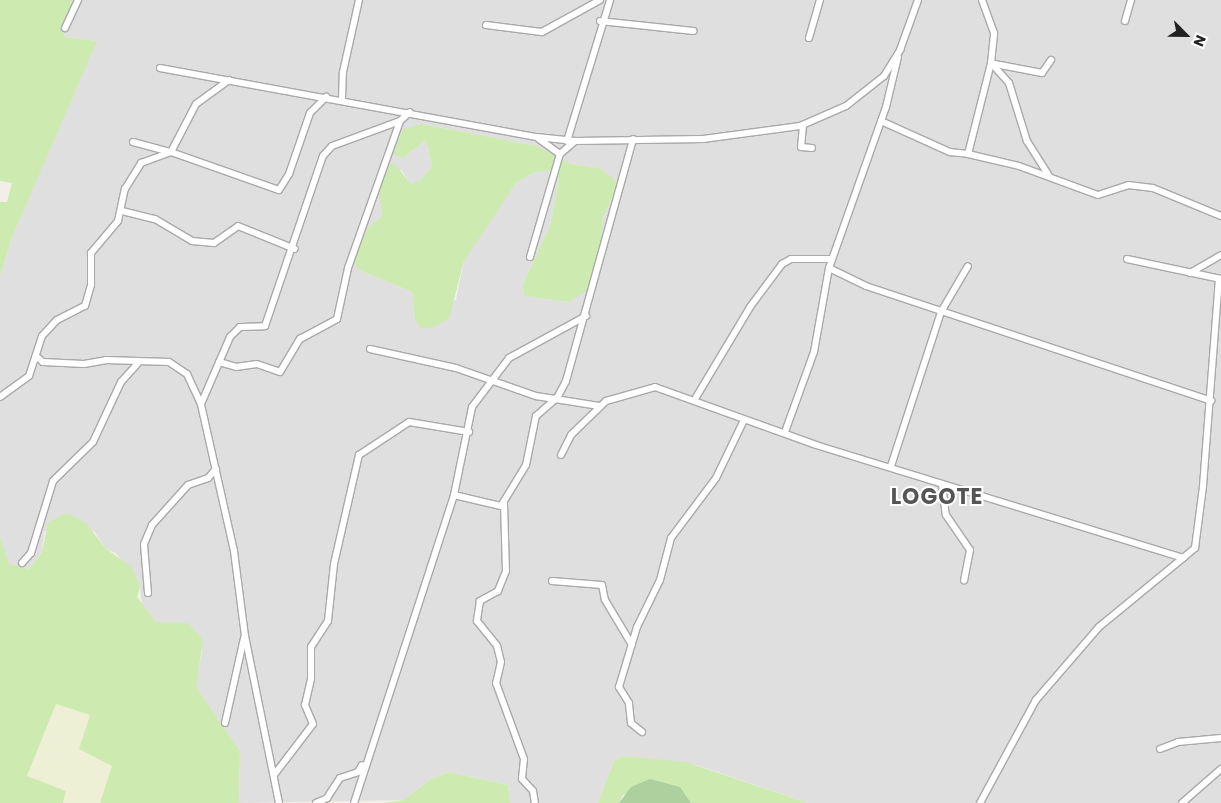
<!DOCTYPE html>
<style>
body{margin:0}
#map{position:relative;width:1221px;height:803px;overflow:hidden;background:#f2efe9;font-family:Poppins,sans-serif}
div>[style]{position:absolute}
[style*='--x']{left:calc(var(--x)*1px);top:calc(var(--y)*1px);width:calc(var(--w)*1px);rotate:calc(var(--a)*1deg)}
.residential>*{inset:0;background:#e0dfdf}
.farmland>*{inset:0;background:#eef0d5}
.grass>*{inset:0;background:#cdebb0}
.forest>*{inset:0;background:#add19e}
.roads{filter:drop-shadow(1px 0 #a9a9a9) drop-shadow(-1px 0 #a9a9a9) drop-shadow(0 1px #a9a9a9) drop-shadow(0 -1px #a9a9a9)}
.street>*{height:6px;margin:-3px;padding:0 3px;transform-origin:3px;border-radius:3px;background:#fff}
span{translate:-50% -50%;white-space:nowrap;text-align:center;line-height:1.15;-webkit-text-stroke:4px #fff;paint-order:stroke}
.district-label{font-size:22px;color:#555;font-weight:700;letter-spacing:1px}
.north{position:absolute;left:1161px;top:10px;width:50px;height:50px;-webkit-text-stroke:4px #fff;paint-order:stroke;rotate:113deg;font-size:14px;font-weight:700;line-height:20px;text-align:center;color:#222}
.north::after{content:'';display:block;margin:auto;width:18px;height:22px;background:#222;clip-path:polygon(50% 0,100% 100%,50% 72%,0 100%)}
</style>
<div id="map">
<div class="residential">
<div style="clip-path:polygon(evenodd,72px 0,1221px 0,1221px 803px,808px 803px,697px 765px,623px 756px,614px 761px,598px 803px,510px 803px,508px 785px,449px 772px,431px 779px,404px 800px,239px 803px,240px 751px,195px 687px,202px 651px,177px 623px,156px 622px,142px 607px,140px 586px,116px 553px,106px 549px,94px 531px,44px 531px,42px 552px,29px 569px,9px 565px,0 545px,0 277px,11px 240px,96px 41px,64px 37px,72px 0,422px 124px,537px 146px,571px 164px,600px 168px,616px 190px,603px 217px,599px 266px,568px 302px,524px 296px,522px 286px,550px 226px,559px 178px,553px 170px,533px 173px,516px 183px,475px 240px,464px 261px,456px 300px,415px 320px,412px 292px,359px 270px,368px 228px,383px 215px,401px 169px,411px 185px,420px 182px,432px 166px,426px 140px,403px 158px,422px 124px)"></div>
</div>
<div class="farmland">
<div style="clip-path:polygon(56px 704px,90px 715px,113px 766px,100px 803px,63px 803px,66px 791px,27px 777px)"></div>
</div>
<div class="grass">
<div style="clip-path:polygon(0 0,72px 0,64px 37px,97px 41px,11px 240px,0 277px,0 202px,7px 202px,12px 183px,0 181px)"></div>
<div style="clip-path:polygon(422px 124px,537px 146px,571px 164px,600px 168px,615px 180px,616px 190px,603px 217px,599px 266px,585px 292px,568px 302px,524px 296px,522px 286px,550px 226px,559px 178px,553px 170px,533px 173px,516px 183px,464px 261px,449px 319px,431px 328px,421px 328px,415px 320px,412px 292px,359px 270px,353px 262px,368px 228px,383px 215px,379px 196px,386px 168px,394px 163px,411px 184px,420px 181px,432px 166px,426px 140px,403px 158px,393px 154px,403px 129px)"></div>
<div style="clip-path:polygon(67px 513px,86px 523px,106px 549px,132px 567px,140px 586px,137px 597px,156px 622px,188px 623px,203px 639px,196px 687px,240px 751px,239px 803px,100px 803px,112px 766px,79px 749px,90px 715px,56px 704px,27px 776px,66px 791px,63px 803px,0 803px,0 537px,9px 564px,29px 569px,42px 552px,48px 522px)"></div>
<div style="clip-path:polygon(623px 756px,686px 762px,808px 803px,691px 803px,679px 787px,623px 795px,619px 803px,598px 803px,614px 761px)"></div>
<div style="clip-path:polygon(449px 772px,508px 785px,510px 803px,383px 803px,404px 800px,431px 779px)"></div>
</div>
<div class="forest">
<div style="clip-path:polygon(650px 779px,680px 787px,691px 803px,619px 803px,631px 787px)"></div>
</div>
<div class="roads">
<div class="street">
<div style="--x:600;--y:21;--w:94;--a:6.1"></div>
<div style="--x:1125;--y:21;--w:22;--a:-74"></div>
<div style="--x:486;--y:25;--w:56;--a:7.1"></div>
<div style="--x:542;--y:32;--w:66;--a:-28.9"></div>
<div style="--x:65;--y:28;--w:31;--a:-65"></div>
<div style="--x:809;--y:38;--w:40;--a:-74"></div>
<div style="--x:991;--y:63;--w:27;--a:48"></div>
<div style="--x:1009;--y:83;--w:61;--a:72.8"></div>
<div style="--x:1027;--y:141;--w:41;--a:57.8"></div>
<div style="--x:995;--y:64;--w:48;--a:10.8"></div>
<div style="--x:1042;--y:73;--w:16;--a:-55"></div>
<div style="--x:160;--y:68;--w:383;--a:10.4"></div>
<div style="--x:537;--y:137;--w:38;--a:6"></div>
<div style="--x:575;--y:141;--w:128;--a:-0.9"></div>
<div style="--x:703;--y:139;--w:98;--a:-7.6"></div>
<div style="--x:800;--y:126;--w:50;--a:-23.5"></div>
<div style="--x:846;--y:106;--w:48;--a:-38.3"></div>
<div style="--x:884;--y:76;--w:31;--a:-58"></div>
<div style="--x:900;--y:50;--w:53;--a:-70.2"></div>
<div style="--x:342;--y:98;--w:26;--a:-88"></div>
<div style="--x:343;--y:72;--w:74;--a:-77.5"></div>
<div style="--x:881;--y:121;--w:76;--a:24.2"></div>
<div style="--x:950;--y:152;--w:18;--a:6"></div>
<div style="--x:968;--y:154;--w:94;--a:-75.8"></div>
<div style="--x:991;--y:63;--w:30;--a:-84"></div>
<div style="--x:994;--y:33;--w:35;--a:-110"></div>
<div style="--x:803;--y:125;--w:22;--a:95"></div>
<div style="--x:801;--y:147;--w:11;--a:5"></div>
<div style="--x:539;--y:139;--w:26;--a:36"></div>
<div style="--x:567;--y:141;--w:147;--a:-73"></div>
<div style="--x:133;--y:142;--w:39;--a:15"></div>
<div style="--x:171;--y:152;--w:54;--a:-62.5"></div>
<div style="--x:196;--y:104;--w:41;--a:-36"></div>
<div style="--x:968;--y:154;--w:52;--a:13.2"></div>
<div style="--x:1019;--y:166;--w:84;--a:20.2"></div>
<div style="--x:1098;--y:195;--w:32;--a:-18"></div>
<div style="--x:1128;--y:185;--w:25;--a:7"></div>
<div style="--x:1153;--y:188;--w:74;--a:22.4"></div>
<div style="--x:122;--y:211;--w:34;--a:14"></div>
<div style="--x:155;--y:219;--w:43;--a:30.7"></div>
<div style="--x:192;--y:241;--w:22;--a:5"></div>
<div style="--x:214;--y:243;--w:29;--a:-35"></div>
<div style="--x:238;--y:226;--w:61;--a:22"></div>
<div style="--x:530;--y:257;--w:107;--a:-73.8"></div>
<div style="--x:560;--y:154;--w:20;--a:-41"></div>
<div style="--x:1127;--y:259;--w:96;--a:12"></div>
<div style="--x:829;--y:268;--w:41;--a:25.9"></div>
<div style="--x:866;--y:286;--w:364;--a:18.4"></div>
<div style="--x:1190;--y:273;--w:36;--a:-30"></div>
<div style="--x:370;--y:349;--w:88;--a:12.5"></div>
<div style="--x:456;--y:368;--w:85;--a:19.3"></div>
<div style="--x:536;--y:396;--w:64;--a:9"></div>
<div style="--x:36;--y:356;--w:9;--a:41"></div>
<div style="--x:43;--y:362;--w:41;--a:2.8"></div>
<div style="--x:84;--y:364;--w:22;--a:-10"></div>
<div style="--x:106;--y:360;--w:63;--a:1.8"></div>
<div style="--x:169;--y:362;--w:22;--a:34"></div>
<div style="--x:187;--y:374;--w:33;--a:65"></div>
<div style="--x:219;--y:362;--w:18;--a:16"></div>
<div style="--x:236;--y:367;--w:21;--a:-8"></div>
<div style="--x:257;--y:364;--w:24;--a:19"></div>
<div style="--x:280;--y:372;--w:39;--a:-59"></div>
<div style="--x:300;--y:339;--w:42;--a:-28.4"></div>
<div style="--x:337;--y:319;--w:52;--a:-77.8"></div>
<div style="--x:348;--y:268;--w:156;--a:-70.5"></div>
<div style="--x:0;--y:397;--w:36;--a:-36"></div>
<div style="--x:29;--y:376;--w:42;--a:-72"></div>
<div style="--x:42;--y:336;--w:22;--a:-47"></div>
<div style="--x:57;--y:320;--w:31;--a:-27"></div>
<div style="--x:85;--y:306;--w:22;--a:-74"></div>
<div style="--x:91;--y:285;--w:32;--a:-90"></div>
<div style="--x:91;--y:253;--w:42;--a:-49.8"></div>
<div style="--x:118;--y:221;--w:33;--a:-78"></div>
<div style="--x:125;--y:189;--w:31;--a:-58"></div>
<div style="--x:141;--y:163;--w:32;--a:-20"></div>
<div style="--x:171;--y:152;--w:114;--a:19.4"></div>
<div style="--x:279;--y:190;--w:19;--a:-58"></div>
<div style="--x:289;--y:174;--w:65;--a:-71"></div>
<div style="--x:310;--y:113;--w:23;--a:-45"></div>
<div style="--x:695;--y:399;--w:107;--a:-59.1"></div>
<div style="--x:750;--y:307;--w:54;--a:-53.3"></div>
<div style="--x:782;--y:264;--w:10;--a:-29"></div>
<div style="--x:791;--y:259;--w:41;--a:0"></div>
<div style="--x:785;--y:432;--w:85;--a:-70.1"></div>
<div style="--x:814;--y:352;--w:85;--a:-79.9"></div>
<div style="--x:829;--y:268;--w:171;--a:-70.5"></div>
<div style="--x:886;--y:107;--w:51;--a:-76.5"></div>
<div style="--x:561;--y:455;--w:22;--a:-63"></div>
<div style="--x:571;--y:435;--w:49;--a:-44.2"></div>
<div style="--x:606;--y:401;--w:51;--a:-15.9"></div>
<div style="--x:655;--y:387;--w:171;--a:19.8"></div>
<div style="--x:816;--y:445;--w:384;--a:17.1"></div>
<div style="--x:1183;--y:558;--w:16;--a:-40"></div>
<div style="--x:1195;--y:548;--w:63;--a:-82.6"></div>
<div style="--x:1203;--y:486;--w:208;--a:-85.6"></div>
<div style="--x:891;--y:466;--w:162;--a:-72"></div>
<div style="--x:941;--y:312;--w:53;--a:-59.6"></div>
<div style="--x:942;--y:484;--w:31;--a:83"></div>
<div style="--x:946;--y:515;--w:42;--a:55.6"></div>
<div style="--x:970;--y:550;--w:31;--a:101"></div>
<div style="--x:454;--y:495;--w:48;--a:13.2"></div>
<div style="--x:501;--y:506;--w:48;--a:-58.6"></div>
<div style="--x:526;--y:465;--w:50;--a:-78.5"></div>
<div style="--x:536;--y:416;--w:28;--a:-41"></div>
<div style="--x:557;--y:398;--w:19;--a:-62"></div>
<div style="--x:566;--y:381;--w:251;--a:-74.5"></div>
<div style="--x:504;--y:504;--w:67;--a:88.3"></div>
<div style="--x:506;--y:571;--w:22;--a:112"></div>
<div style="--x:498;--y:591;--w:21;--a:151"></div>
<div style="--x:480;--y:601;--w:20;--a:99"></div>
<div style="--x:477;--y:621;--w:32;--a:51"></div>
<div style="--x:497;--y:646;--w:16;--a:76"></div>
<div style="--x:501;--y:662;--w:22;--a:103"></div>
<div style="--x:496;--y:683;--w:81;--a:69.8"></div>
<div style="--x:524;--y:759;--w:20;--a:96"></div>
<div style="--x:522;--y:779;--w:16;--a:47"></div>
<div style="--x:533;--y:791;--w:12;--a:81"></div>
<div style="--x:22;--y:563;--w:13;--a:-48"></div>
<div style="--x:31;--y:553;--w:75;--a:-73"></div>
<div style="--x:53;--y:481;--w:56;--a:-44.3"></div>
<div style="--x:93;--y:442;--w:66;--a:-65"></div>
<div style="--x:121;--y:382;--w:25;--a:-48"></div>
<div style="--x:552;--y:581;--w:50;--a:4.6"></div>
<div style="--x:602;--y:585;--w:15;--a:79"></div>
<div style="--x:605;--y:600;--w:52;--a:59"></div>
<div style="--x:148;--y:593;--w:49;--a:-94.7"></div>
<div style="--x:144;--y:544;--w:21;--a:-67"></div>
<div style="--x:152;--y:525;--w:54;--a:-48"></div>
<div style="--x:188;--y:485;--w:21;--a:-19"></div>
<div style="--x:208;--y:478;--w:12;--a:-48"></div>
<div style="--x:225;--y:723;--w:87;--a:-77.4"></div>
<div style="--x:642;--y:732;--w:14;--a:-141"></div>
<div style="--x:631;--y:723;--w:20;--a:-96"></div>
<div style="--x:629;--y:703;--w:19;--a:-122"></div>
<div style="--x:619;--y:687;--w:63;--a:-73.3"></div>
<div style="--x:637;--y:627;--w:52;--a:-63.9"></div>
<div style="--x:660;--y:580;--w:43;--a:-75.3"></div>
<div style="--x:671;--y:538;--w:75;--a:-53.1"></div>
<div style="--x:716;--y:478;--w:64;--a:-64.2"></div>
<div style="--x:1160;--y:749;--w:19;--a:-21"></div>
<div style="--x:1178;--y:742;--w:43;--a:-5.3"></div>
<div style="--x:274;--y:775;--w:64;--a:-52.6"></div>
<div style="--x:313;--y:724;--w:21;--a:-113"></div>
<div style="--x:305;--y:705;--w:27;--a:-77"></div>
<div style="--x:311;--y:679;--w:32;--a:-90"></div>
<div style="--x:311;--y:647;--w:31;--a:-57"></div>
<div style="--x:328;--y:621;--w:57;--a:-84"></div>
<div style="--x:334;--y:564;--w:112;--a:-77.1"></div>
<div style="--x:359;--y:455;--w:60;--a:-33.4"></div>
<div style="--x:409;--y:422;--w:61;--a:9.5"></div>
<div style="--x:279;--y:803;--w:170;--a:-101.5"></div>
<div style="--x:245;--y:636;--w:86;--a:-97.4"></div>
<div style="--x:234;--y:551;--w:151;--a:-102.7"></div>
<div style="--x:201;--y:404;--w:73;--a:-66.6"></div>
<div style="--x:230;--y:337;--w:14;--a:-45"></div>
<div style="--x:240;--y:327;--w:25;--a:-2"></div>
<div style="--x:265;--y:326;--w:180;--a:-71.2"></div>
<div style="--x:323;--y:156;--w:13;--a:-48"></div>
<div style="--x:332;--y:146;--w:72;--a:-20.2"></div>
<div style="--x:400;--y:121;--w:13;--a:-42"></div>
<div style="--x:316;--y:803;--w:12;--a:-24"></div>
<div style="--x:327;--y:798;--w:24;--a:-57"></div>
<div style="--x:340;--y:778;--w:19;--a:-18"></div>
<div style="--x:358;--y:772;--w:8;--a:-60"></div>
<div style="--x:354;--y:803;--w:324;--a:-72"></div>
<div style="--x:454;--y:495;--w:90;--a:-78.4"></div>
<div style="--x:472;--y:407;--w:61;--a:-52.9"></div>
<div style="--x:509;--y:358;--w:88;--a:-28.6"></div>
<div style="--x:980;--y:803;--w:117;--a:-61.5"></div>
<div style="--x:1036;--y:700;--w:96;--a:-49.2"></div>
<div style="--x:1099;--y:627;--w:109;--a:-39.4"></div>
<div style="--x:1182;--y:803;--w:52;--a:-41.1"></div>
</div>
</div>
<div class="district-label">
<span style="left:937px;top:497px">LOGOTE</span>
</div>
<div class="north">N</div>
</div>
